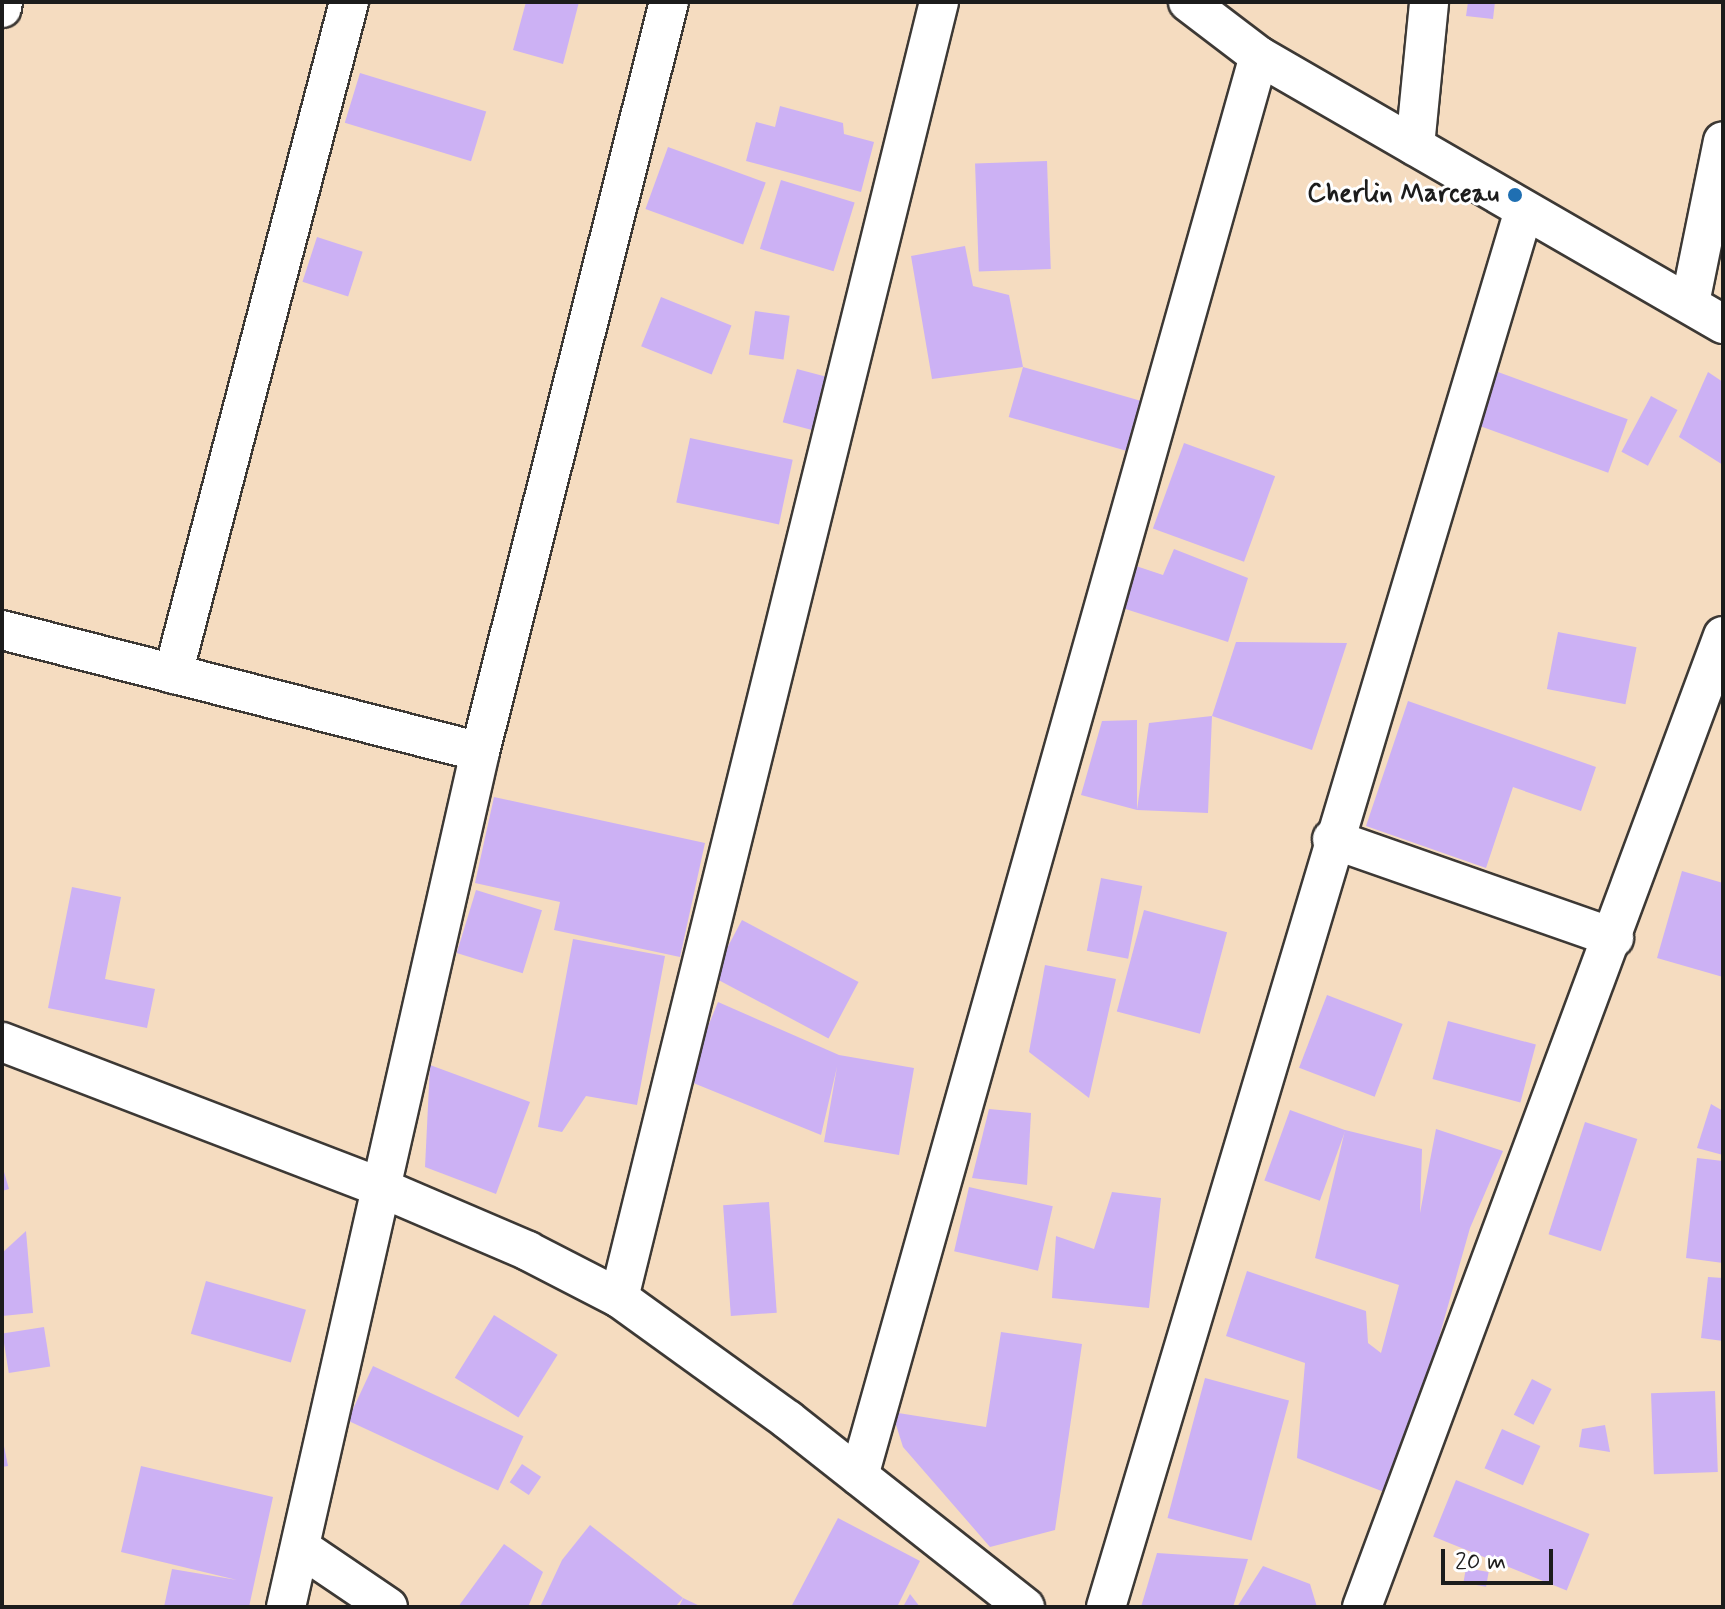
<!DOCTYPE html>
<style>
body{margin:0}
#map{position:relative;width:1725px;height:1609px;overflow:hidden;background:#f5dcc0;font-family:Mynerve,sans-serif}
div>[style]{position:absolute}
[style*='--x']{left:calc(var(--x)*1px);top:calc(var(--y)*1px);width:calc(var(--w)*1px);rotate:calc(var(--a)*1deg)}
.building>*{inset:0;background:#ccb1f4;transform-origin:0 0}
.roads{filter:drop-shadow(2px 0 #3d3935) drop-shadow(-2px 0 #3d3935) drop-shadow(0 2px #3d3935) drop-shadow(0 -2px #3d3935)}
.street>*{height:38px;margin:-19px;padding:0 19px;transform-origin:19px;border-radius:19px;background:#fff}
.dots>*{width:22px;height:22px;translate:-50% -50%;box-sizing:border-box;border:4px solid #fff;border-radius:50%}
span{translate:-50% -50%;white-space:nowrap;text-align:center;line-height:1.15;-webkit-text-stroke:6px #fff;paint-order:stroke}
.poi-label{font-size:26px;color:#1c1c1c;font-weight:700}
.right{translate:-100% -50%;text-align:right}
.frame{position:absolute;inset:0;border:4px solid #1c1c1c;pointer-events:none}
.scale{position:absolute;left:1441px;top:1549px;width:112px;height:36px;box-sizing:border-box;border:4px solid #1c1c1c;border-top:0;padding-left:10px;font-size:24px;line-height:28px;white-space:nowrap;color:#1c1c1c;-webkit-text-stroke:6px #fff;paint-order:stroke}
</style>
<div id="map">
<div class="building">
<div style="clip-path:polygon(526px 2px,579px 2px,563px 64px,513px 50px)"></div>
<div style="clip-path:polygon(1468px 2px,1495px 2px,1493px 19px,1466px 16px)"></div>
<div style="left:360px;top:73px;width:132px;height:52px;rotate:17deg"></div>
<div style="clip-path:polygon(780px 106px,843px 123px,844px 134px,874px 142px,861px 192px,746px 161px,756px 122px,775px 127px)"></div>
<div style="left:668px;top:147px;width:104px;height:66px;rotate:20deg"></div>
<div style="left:1047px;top:161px;width:108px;height:72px;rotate:88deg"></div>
<div style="left:781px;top:180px;width:77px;height:72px;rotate:17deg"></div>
<div style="left:317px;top:237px;width:48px;height:47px;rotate:18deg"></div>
<div style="clip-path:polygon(965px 246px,973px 286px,1009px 295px,1023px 367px,932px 379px,911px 256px)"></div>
<div style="left:661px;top:297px;width:76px;height:53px;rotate:22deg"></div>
<div style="left:755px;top:311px;width:35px;height:44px;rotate:8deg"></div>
<div style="left:1023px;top:367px;width:124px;height:52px;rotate:16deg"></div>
<div style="left:797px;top:369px;width:42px;height:55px;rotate:15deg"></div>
<div style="left:1498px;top:372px;width:138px;height:57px;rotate:20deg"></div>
<div style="clip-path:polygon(1708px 372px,1723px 382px,1723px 465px,1679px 437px)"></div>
<div style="left:1651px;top:396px;width:30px;height:63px;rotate:28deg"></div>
<div style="left:690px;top:438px;width:105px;height:66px;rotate:12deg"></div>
<div style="left:1184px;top:443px;width:97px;height:91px;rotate:20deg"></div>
<div style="clip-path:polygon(1174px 549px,1248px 578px,1228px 642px,1110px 604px,1136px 566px,1163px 575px)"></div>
<div style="left:1558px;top:632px;width:80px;height:58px;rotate:11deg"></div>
<div style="clip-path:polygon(1236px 642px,1347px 643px,1312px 750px,1212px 716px)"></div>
<div style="clip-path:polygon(1408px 701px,1596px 767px,1581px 811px,1513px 787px,1486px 868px,1366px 826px)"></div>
<div style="clip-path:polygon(1212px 716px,1208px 813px,1137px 810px,1081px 795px,1102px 721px,1137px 720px,1137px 810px,1149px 723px)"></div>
<div style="clip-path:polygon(494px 797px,705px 843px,680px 957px,554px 930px,560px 902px,475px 883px)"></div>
<div style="clip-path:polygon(1682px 871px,1723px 883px,1723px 977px,1657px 958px)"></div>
<div style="left:1101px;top:878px;width:42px;height:74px;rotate:11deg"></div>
<div style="clip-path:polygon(72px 887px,121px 897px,105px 979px,155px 989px,147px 1028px,48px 1008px)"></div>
<div style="left:476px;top:890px;width:69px;height:66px;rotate:17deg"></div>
<div style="left:1144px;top:910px;width:86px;height:105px;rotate:15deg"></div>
<div style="left:742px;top:920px;width:132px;height:64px;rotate:28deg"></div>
<div style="clip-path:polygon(573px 939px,665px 956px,637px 1105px,586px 1096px,562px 1132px,538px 1127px)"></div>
<div style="clip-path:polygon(1045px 965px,1116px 979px,1089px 1098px,1029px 1052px)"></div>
<div style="left:1327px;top:995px;width:81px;height:78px;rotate:21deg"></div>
<div style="clip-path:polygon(718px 1002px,839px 1055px,914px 1068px,899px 1155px,824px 1142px,837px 1067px,821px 1135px,686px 1080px)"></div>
<div style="left:1448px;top:1021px;width:91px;height:60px;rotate:15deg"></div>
<div style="clip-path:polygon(430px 1065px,530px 1102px,496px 1194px,425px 1167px)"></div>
<div style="clip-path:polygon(1711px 1104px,1723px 1111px,1723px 1155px,1697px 1148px)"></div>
<div style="clip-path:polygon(989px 1109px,1031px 1113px,1027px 1185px,972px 1178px)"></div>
<div style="left:1290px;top:1110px;width:59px;height:75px;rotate:20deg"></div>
<div style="left:1585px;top:1122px;width:55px;height:118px;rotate:18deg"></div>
<div style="clip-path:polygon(1436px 1129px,1503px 1151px,1470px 1228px,1425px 1387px,1384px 1492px,1297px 1458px,1305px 1363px,1226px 1336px,1247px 1271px,1366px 1311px,1368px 1343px,1381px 1353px,1399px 1285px,1315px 1258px,1345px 1130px,1422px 1149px,1420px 1213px)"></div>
<div style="clip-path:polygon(1697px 1158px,1723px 1161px,1723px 1263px,1686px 1258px)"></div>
<div style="clip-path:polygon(2px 1165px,9px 1189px,2px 1191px)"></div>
<div style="left:969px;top:1187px;width:86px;height:66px;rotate:13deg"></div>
<div style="clip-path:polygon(1112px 1192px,1161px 1198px,1149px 1308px,1052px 1298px,1056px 1236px,1094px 1249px)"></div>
<div style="left:769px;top:1202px;width:111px;height:46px;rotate:86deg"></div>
<div style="clip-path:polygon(26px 1231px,33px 1313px,2px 1316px,2px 1253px)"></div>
<div style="clip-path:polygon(1708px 1277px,1723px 1278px,1723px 1341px,1701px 1338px)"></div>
<div style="left:206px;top:1281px;width:104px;height:55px;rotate:16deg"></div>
<div style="left:494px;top:1315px;width:75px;height:74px;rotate:32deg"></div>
<div style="left:44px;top:1327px;width:40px;height:42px;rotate:81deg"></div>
<div style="clip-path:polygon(1001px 1332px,1082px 1344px,1055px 1530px,990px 1547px,903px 1447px,892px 1412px,986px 1427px)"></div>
<div style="left:373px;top:1366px;width:166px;height:60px;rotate:25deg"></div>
<div style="left:1205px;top:1378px;width:87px;height:145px;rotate:15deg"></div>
<div style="left:1532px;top:1379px;width:22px;height:40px;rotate:27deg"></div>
<div style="left:1715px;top:1391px;width:81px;height:64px;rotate:88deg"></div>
<div style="clip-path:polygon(1605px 1425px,1610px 1452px,1579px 1447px,1582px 1429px)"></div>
<div style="left:1502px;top:1429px;width:42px;height:43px;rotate:24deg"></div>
<div style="clip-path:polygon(2px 1436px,8px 1466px,2px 1467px)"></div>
<div style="left:522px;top:1464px;width:23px;height:22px;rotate:34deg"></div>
<div style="clip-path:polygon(141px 1466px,273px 1497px,249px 1607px,164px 1607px,172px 1569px,237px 1580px,121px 1552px)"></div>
<div style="left:1456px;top:1480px;width:144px;height:61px;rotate:22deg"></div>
<div style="clip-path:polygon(838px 1518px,920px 1561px,897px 1607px,791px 1607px)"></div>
<div style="clip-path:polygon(590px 1525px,683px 1598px,675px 1607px,540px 1607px,562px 1560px)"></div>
<div style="clip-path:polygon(504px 1544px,543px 1572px,528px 1607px,458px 1607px)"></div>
<div style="clip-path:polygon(1157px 1553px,1248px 1559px,1233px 1607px,1141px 1607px)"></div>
<div style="clip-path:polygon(1263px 1566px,1310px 1584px,1317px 1607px,1237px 1607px)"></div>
<div style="left:1466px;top:1568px;width:23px;height:15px;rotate:10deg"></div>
<div style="clip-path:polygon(910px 1594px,920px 1607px,903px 1607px)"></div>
<div style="clip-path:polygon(683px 1598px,702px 1607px,679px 1607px)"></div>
</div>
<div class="roads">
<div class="street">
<div style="--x:1188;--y:2;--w:89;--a:37.3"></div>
<div style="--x:1259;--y:56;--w:536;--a:30.01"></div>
<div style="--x:2;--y:8;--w:6;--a:-81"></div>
<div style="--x:1415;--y:146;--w:145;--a:-84.4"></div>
<div style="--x:1690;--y:303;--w:165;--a:-78.5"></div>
<div style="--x:2;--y:630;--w:493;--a:14.3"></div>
<div style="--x:173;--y:674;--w:695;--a:-75.32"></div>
<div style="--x:1332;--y:839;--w:299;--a:19.3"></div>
<div style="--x:2;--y:1042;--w:404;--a:21"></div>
<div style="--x:379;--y:1187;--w:162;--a:23.2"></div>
<div style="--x:528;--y:1251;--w:102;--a:27.3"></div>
<div style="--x:619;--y:1298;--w:208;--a:35.8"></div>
<div style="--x:788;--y:1420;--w:302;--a:38.3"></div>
<div style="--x:619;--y:1298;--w:1335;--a:-76.13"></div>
<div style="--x:859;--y:1476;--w:1475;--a:-74.27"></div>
<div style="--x:301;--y:1548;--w:105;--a:34.1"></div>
<div style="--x:286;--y:1607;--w:877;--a:-77.22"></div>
<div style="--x:480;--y:752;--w:773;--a:-75.86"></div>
<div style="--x:1106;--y:1607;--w:1458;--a:-73.34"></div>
<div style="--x:1362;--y:1607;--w:1036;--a:-69.61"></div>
</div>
</div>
<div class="dots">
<div style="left:1515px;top:195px;background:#1f6fb2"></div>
</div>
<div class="poi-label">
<span class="right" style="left:1499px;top:195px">Cherlin Marceau</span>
</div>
<div class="frame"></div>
<div class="scale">20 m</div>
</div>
